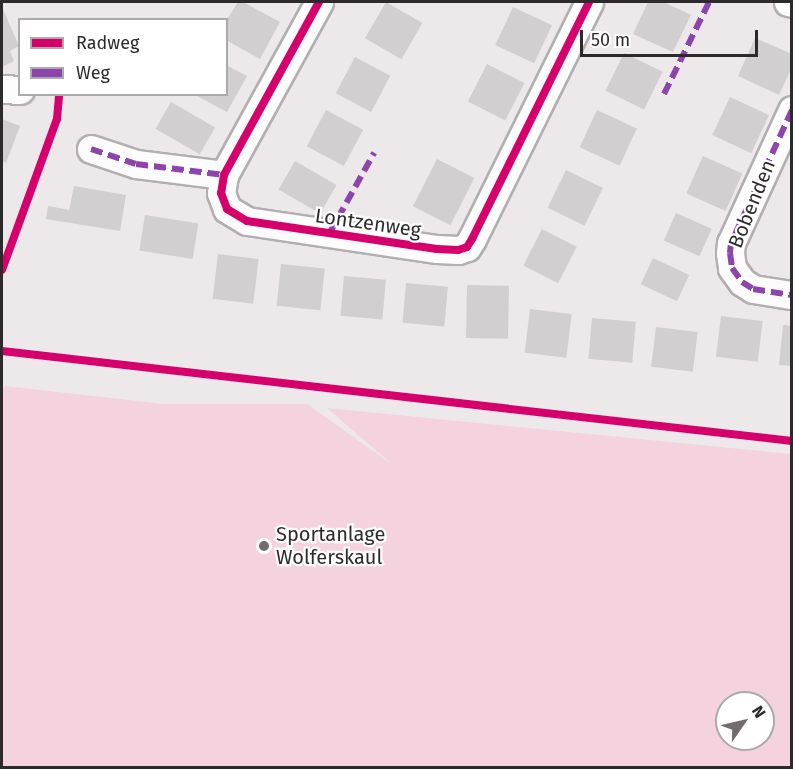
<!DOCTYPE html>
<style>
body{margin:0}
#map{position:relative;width:793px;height:769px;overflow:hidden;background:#ede8ea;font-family:"Fira Sans",sans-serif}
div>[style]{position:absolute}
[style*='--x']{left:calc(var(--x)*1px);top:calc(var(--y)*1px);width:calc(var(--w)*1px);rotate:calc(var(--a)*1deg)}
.green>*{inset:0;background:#f4d3de}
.building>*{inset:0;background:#d2cfd0;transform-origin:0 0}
.roads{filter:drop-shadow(2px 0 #b3afb1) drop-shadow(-2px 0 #b3afb1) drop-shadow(0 2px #b3afb1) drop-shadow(0 -2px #b3afb1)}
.minor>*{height:27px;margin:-13.5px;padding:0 13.5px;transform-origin:13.5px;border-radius:13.5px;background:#fcfcfc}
.quiet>*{height:6px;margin-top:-3px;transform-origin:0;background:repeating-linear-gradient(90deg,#8e44ad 0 12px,transparent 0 18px)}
.cycleway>*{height:8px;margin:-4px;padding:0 4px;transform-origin:4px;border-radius:4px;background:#d6006c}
.dots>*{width:16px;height:16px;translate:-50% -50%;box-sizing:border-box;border:3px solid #fff;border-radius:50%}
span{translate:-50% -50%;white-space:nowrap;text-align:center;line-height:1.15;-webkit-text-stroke:4.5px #fff;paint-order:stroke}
.street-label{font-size:20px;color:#2d2a2b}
.poi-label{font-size:20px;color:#2d2a2b}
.left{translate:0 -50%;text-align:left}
.frame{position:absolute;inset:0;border:3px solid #2d2a2b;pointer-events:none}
.legend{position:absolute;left:18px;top:18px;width:210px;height:78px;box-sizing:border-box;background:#fff;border:2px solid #abaaaa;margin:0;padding:8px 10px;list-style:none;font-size:18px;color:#2d2a2b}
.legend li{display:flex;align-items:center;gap:12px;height:30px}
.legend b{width:30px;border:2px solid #abaaaa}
.north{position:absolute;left:715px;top:691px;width:60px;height:60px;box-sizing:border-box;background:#fff;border:2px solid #abaaaa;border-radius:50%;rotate:56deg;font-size:16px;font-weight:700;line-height:24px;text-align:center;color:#2d2a2b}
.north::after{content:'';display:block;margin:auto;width:21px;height:27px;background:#706c6e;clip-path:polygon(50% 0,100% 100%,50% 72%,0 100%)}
.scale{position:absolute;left:580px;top:30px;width:178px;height:27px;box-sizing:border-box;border:3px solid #2d2a2b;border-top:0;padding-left:8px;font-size:18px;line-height:21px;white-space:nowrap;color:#2d2a2b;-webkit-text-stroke:4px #fff;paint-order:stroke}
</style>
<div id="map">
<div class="green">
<div style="clip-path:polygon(evenodd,5px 386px,164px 404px,307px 404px,394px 466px,327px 408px,791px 454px,791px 767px,2px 767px,2px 389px,5px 386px,727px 703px,763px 703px,763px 739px,727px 739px,727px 703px)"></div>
</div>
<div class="building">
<div style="clip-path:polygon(238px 2px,243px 2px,280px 22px,260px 59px,226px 40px,226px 21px)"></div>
<div style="left:386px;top:2px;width:42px;height:42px;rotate:30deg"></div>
<div style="clip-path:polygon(648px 2px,664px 2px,691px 15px,673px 52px,633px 34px)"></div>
<div style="clip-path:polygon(2px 7px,19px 46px,10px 51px,14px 61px,2px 67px)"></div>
<div style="left:513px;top:7px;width:43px;height:42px;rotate:25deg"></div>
<div style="clip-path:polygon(755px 38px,792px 54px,792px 67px,779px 95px,738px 76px)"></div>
<div style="left:624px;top:53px;width:43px;height:42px;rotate:26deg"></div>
<div style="left:355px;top:57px;width:40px;height:41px;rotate:28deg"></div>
<div style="left:487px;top:64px;width:42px;height:42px;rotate:27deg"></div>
<div style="clip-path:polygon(226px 65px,247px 76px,227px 112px,193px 94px,226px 94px)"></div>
<div style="left:730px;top:97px;width:43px;height:42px;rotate:25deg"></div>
<div style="left:171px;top:102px;width:51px;height:31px;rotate:30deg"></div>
<div style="left:326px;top:110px;width:42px;height:41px;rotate:28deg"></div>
<div style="left:597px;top:110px;width:44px;height:41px;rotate:25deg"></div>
<div style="clip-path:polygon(2px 119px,20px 126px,6px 163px,2px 161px)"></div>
<div style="left:703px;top:156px;width:43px;height:41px;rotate:24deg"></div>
<div style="left:437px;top:159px;width:42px;height:53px;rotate:27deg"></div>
<div style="left:295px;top:161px;width:48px;height:33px;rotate:30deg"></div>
<div style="left:566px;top:170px;width:41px;height:42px;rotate:26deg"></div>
<div style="clip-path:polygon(74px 186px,126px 195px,120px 231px,46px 219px,48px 206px,69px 210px)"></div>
<div style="left:676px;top:213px;width:39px;height:30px;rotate:24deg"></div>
<div style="left:145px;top:215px;width:54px;height:36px;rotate:9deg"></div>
<div style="left:542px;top:229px;width:39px;height:41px;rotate:27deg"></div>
<div style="left:218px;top:254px;width:41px;height:45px;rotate:7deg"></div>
<div style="left:653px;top:258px;width:40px;height:29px;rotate:25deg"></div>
<div style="left:281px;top:264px;width:44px;height:42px;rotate:6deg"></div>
<div style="left:344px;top:276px;width:42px;height:40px;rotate:5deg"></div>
<div style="left:406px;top:283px;width:42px;height:40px;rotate:5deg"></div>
<div style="left:467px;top:285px;width:42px;height:53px;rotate:1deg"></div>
<div style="left:530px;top:309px;width:42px;height:44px;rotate:7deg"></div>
<div style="left:721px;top:316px;width:42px;height:41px;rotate:7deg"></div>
<div style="left:592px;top:318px;width:44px;height:41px;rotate:5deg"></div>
<div style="clip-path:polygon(783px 325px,792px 326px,792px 366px,779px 365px)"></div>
<div style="left:656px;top:327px;width:42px;height:40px;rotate:7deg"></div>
</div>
<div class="roads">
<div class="minor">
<div style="--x:319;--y:2;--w:197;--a:118.8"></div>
<div style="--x:224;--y:175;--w:18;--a:99"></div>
<div style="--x:221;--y:193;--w:17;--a:69"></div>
<div style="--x:227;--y:209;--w:23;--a:31"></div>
<div style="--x:247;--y:221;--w:192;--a:8.4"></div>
<div style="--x:437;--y:249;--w:21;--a:3"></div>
<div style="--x:458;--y:250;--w:9;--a:-18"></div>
<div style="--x:467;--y:247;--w:9;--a:-58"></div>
<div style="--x:472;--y:239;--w:264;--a:-63.7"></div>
<div style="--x:788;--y:2;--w:4;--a:14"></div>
<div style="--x:2;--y:89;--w:18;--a:3"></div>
<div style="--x:792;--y:110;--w:146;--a:114.6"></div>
<div style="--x:731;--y:243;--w:10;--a:96"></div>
<div style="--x:730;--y:253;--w:15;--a:82"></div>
<div style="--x:732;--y:268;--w:17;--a:54"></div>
<div style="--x:742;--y:282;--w:13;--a:32"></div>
<div style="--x:753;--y:289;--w:39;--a:9"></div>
<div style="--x:91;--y:149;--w:47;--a:18.4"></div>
<div style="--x:136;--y:164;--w:89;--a:7.1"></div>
</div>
</div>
<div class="quiet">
<div style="--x:790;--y:2;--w:1;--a:0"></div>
<div style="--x:664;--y:94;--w:102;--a:-63.9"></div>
<div style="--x:792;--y:110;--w:146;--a:114.6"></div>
<div style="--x:731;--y:243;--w:10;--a:96"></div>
<div style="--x:730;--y:253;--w:15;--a:82"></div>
<div style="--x:732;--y:268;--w:17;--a:54"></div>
<div style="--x:742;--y:282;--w:13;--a:32"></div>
<div style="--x:753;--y:289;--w:39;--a:9"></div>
<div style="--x:91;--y:149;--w:47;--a:18.4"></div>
<div style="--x:136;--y:164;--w:89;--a:7.1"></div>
<div style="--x:329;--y:234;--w:93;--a:-60.9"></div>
</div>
<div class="cycleway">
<div style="--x:319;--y:2;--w:197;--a:118.8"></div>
<div style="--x:224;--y:175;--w:18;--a:99"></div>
<div style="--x:221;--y:193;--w:17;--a:69"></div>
<div style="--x:227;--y:209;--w:23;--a:31"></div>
<div style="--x:247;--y:221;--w:192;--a:8.4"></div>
<div style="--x:437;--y:249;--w:21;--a:3"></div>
<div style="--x:458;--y:250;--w:9;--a:-18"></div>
<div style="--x:467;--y:247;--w:9;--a:-58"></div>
<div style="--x:472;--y:239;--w:264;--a:-63.7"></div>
<div style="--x:2;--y:270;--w:161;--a:-70"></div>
<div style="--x:57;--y:119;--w:25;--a:-85"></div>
<div style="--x:2;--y:351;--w:795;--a:6.5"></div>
</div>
<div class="dots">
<div style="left:264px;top:546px;background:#706c6e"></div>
</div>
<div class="street-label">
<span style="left:752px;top:204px;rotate:-68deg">Bobenden</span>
<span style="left:368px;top:223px;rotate:8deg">Lontzenweg</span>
</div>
<div class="poi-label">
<span class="left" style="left:276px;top:546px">Sportanlage<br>Wolferskaul</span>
</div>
<div class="frame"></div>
<ul class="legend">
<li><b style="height:8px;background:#d6006c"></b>Radweg</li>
<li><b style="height:8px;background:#8e44ad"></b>Weg</li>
</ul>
<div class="north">N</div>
<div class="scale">50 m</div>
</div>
